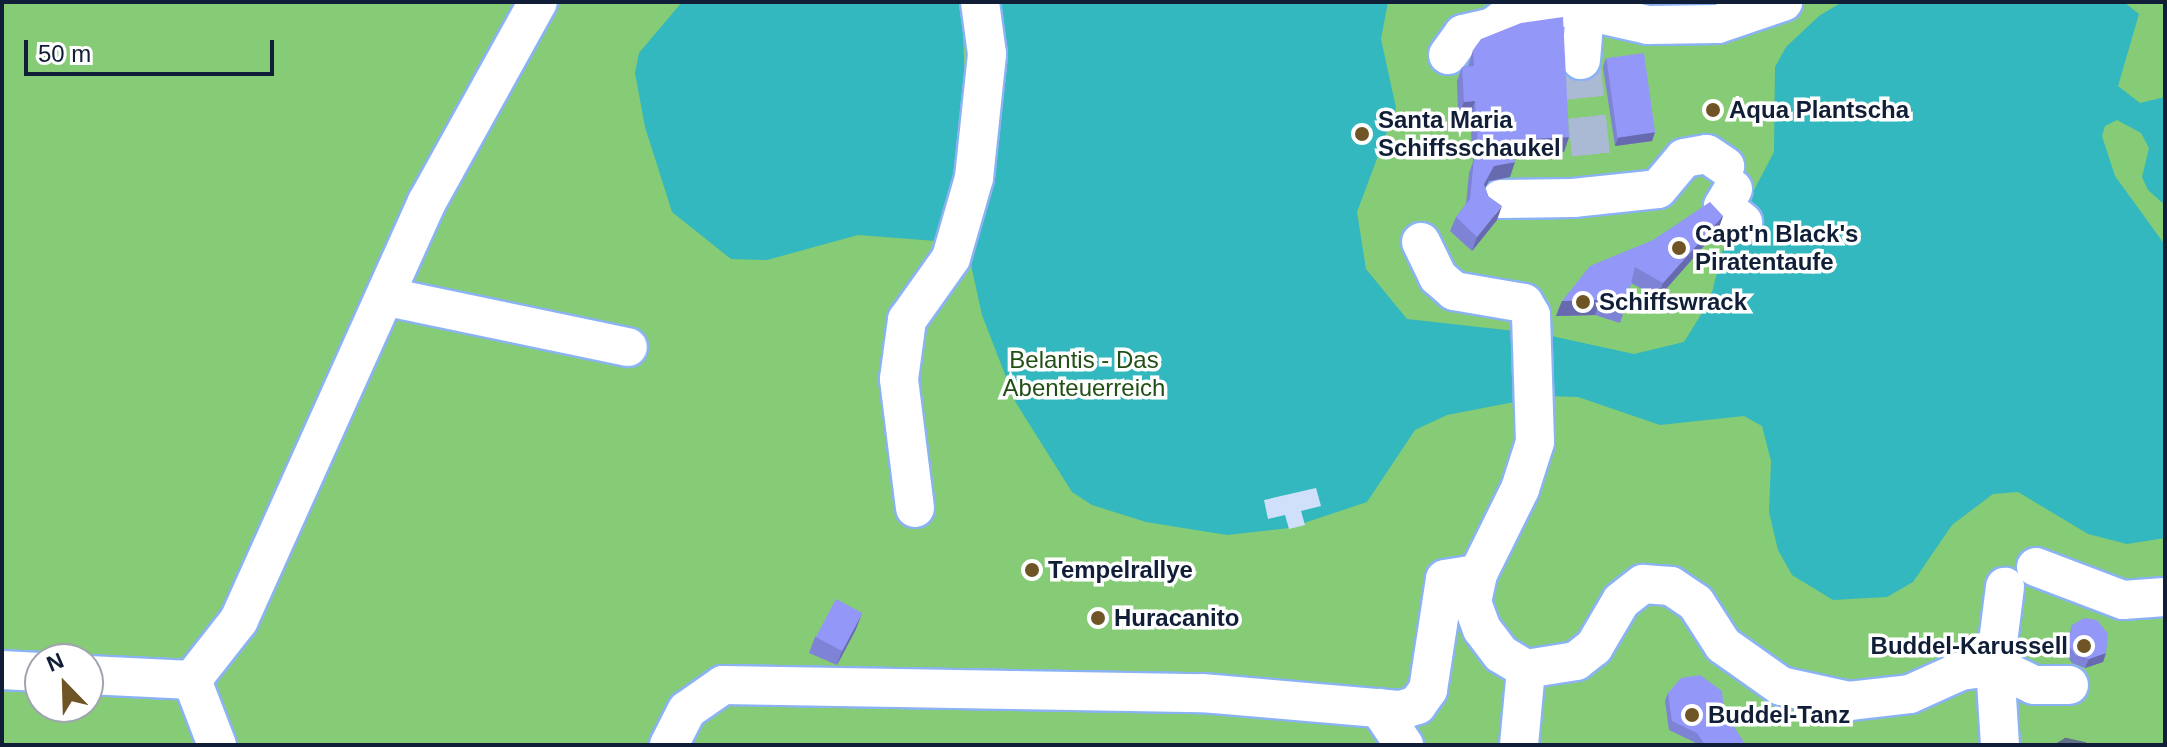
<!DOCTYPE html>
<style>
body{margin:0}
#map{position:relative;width:2167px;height:747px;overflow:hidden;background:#d0e0fb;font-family:Helvetica,sans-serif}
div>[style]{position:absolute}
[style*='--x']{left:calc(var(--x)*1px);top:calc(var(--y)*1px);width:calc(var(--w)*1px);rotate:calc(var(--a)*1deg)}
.green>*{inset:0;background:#86cb76}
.water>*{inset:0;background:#32b8be}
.pier>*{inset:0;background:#d0e0fb}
.minor-tunnel>*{height:38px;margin-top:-19px;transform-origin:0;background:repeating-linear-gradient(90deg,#aab9d4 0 38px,transparent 0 57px)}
.roads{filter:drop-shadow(2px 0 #8bb3f3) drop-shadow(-2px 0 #8bb3f3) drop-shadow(0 2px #8bb3f3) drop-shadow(0 -2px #8bb3f3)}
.minor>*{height:38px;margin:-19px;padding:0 19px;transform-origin:19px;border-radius:19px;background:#fff}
.rail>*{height:6px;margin:-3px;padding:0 3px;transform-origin:3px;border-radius:3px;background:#62718a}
.wall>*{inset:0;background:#7e83d5}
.shaded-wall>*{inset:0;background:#676aae}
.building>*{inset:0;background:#9398f8;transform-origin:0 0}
.dots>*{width:22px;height:22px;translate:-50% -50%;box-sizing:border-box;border:4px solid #fff;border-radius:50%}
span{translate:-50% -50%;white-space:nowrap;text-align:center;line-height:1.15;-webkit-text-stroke:7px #fff;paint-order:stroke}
.poi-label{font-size:24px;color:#101f37;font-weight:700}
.left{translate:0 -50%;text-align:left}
.right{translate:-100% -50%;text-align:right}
.park-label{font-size:24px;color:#214f15}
.frame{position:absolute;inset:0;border:4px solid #101f37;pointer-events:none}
.north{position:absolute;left:24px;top:643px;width:80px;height:80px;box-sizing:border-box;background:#fff;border:2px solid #9fa5af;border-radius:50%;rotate:337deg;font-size:22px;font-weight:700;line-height:32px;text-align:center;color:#101f37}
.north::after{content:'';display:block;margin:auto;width:28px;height:36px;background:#6f5526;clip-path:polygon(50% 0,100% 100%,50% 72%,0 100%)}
.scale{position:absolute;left:24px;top:40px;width:250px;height:36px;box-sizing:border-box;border:4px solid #101f37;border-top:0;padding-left:10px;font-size:24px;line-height:28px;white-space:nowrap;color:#101f37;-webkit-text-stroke:6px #fff;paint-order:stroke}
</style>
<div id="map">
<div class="green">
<div style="clip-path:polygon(evenodd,2px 2px,2165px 2px,2165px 745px,2px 745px,2px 2px,40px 659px,88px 659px,88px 707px,40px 707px,40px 659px)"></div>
</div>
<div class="water">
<div style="clip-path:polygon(682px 2px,962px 2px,965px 91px,1003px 92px,1001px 2px,1388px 2px,1381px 39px,1396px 108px,1357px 212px,1366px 269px,1407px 319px,1542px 334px,1634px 354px,1684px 342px,1710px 300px,1723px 249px,1774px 152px,1775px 67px,1786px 47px,1819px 16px,1842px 2px,2124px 2px,2139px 14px,2118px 86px,2140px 103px,2165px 97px,2165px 205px,2148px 190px,2142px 177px,2149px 148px,2141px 133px,2117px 120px,2105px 126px,2102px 136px,2115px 176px,2165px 245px,2165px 538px,2127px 544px,2088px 534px,2018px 492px,1993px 494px,1952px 525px,1913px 582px,1887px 597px,1833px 600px,1792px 575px,1778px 550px,1769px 512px,1771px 461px,1762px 426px,1744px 416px,1660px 425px,1578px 397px,1545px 396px,1447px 415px,1415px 430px,1367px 502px,1289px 528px,1227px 535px,1146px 522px,1092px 505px,1072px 492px,1016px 403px,982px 315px,969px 256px,963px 163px,936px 241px,858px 235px,767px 260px,731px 259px,672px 212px,645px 127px,635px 73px,639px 53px)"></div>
</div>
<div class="pier">
<div style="clip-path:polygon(1316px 488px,1321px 506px,1301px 511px,1305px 525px,1289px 529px,1285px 515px,1268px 519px,1264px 500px)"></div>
</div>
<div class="minor-tunnel">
<div style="--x:1581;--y:60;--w:96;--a:84"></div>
</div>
<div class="roads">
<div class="minor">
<div style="--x:1448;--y:55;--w:26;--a:-54"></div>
<div style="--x:1463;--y:34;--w:31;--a:-13"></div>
<div style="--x:1493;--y:27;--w:18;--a:-38"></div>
<div style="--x:1507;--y:16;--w:62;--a:-8.4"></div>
<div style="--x:1568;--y:7;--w:82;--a:12.7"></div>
<div style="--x:1648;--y:25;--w:70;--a:-0.8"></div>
<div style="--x:1718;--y:24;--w:69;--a:-18.7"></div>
<div style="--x:1581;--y:60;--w:48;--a:-85.2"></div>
<div style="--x:1733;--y:189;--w:20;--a:120"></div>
<div style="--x:1723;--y:206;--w:26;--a:39"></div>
<div style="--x:1501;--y:199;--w:72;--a:-0.8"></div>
<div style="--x:1573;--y:198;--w:85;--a:-6"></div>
<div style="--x:1658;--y:189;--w:40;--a:-50"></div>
<div style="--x:1684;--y:158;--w:23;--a:-10"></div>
<div style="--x:1707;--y:154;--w:22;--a:34"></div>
<div style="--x:1421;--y:242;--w:39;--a:64"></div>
<div style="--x:1438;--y:277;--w:21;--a:41"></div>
<div style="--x:1454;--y:291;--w:71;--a:9.7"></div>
<div style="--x:1524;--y:303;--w:14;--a:60"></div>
<div style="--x:1531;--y:315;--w:127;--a:88.2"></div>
<div style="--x:1535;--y:442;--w:49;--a:107.7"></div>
<div style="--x:1520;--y:489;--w:95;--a:116.3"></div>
<div style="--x:1478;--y:574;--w:29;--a:102"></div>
<div style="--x:1472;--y:602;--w:29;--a:70"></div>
<div style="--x:1482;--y:629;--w:31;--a:53"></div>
<div style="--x:1501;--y:654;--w:29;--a:31"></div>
<div style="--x:1526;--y:669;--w:51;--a:-9.1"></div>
<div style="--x:1576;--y:661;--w:23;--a:-38"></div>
<div style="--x:1594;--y:647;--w:53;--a:-59.6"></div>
<div style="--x:1621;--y:601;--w:28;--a:-38"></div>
<div style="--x:1643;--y:584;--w:28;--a:4"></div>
<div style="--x:1671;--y:586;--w:30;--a:34"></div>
<div style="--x:1696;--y:603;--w:50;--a:57.3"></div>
<div style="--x:1723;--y:645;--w:71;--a:35.3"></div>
<div style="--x:1781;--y:686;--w:70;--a:12.4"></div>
<div style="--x:1849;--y:701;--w:61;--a:-6.5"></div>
<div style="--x:1910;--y:694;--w:56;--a:-24.3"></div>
<div style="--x:1961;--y:671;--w:34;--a:-8"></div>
<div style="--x:1995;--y:666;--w:43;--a:26"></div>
<div style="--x:2034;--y:685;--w:35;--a:0"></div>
<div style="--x:388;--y:297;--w:245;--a:11.8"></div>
<div style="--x:915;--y:508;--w:130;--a:-97.1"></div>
<div style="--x:899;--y:379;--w:60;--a:-82.3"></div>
<div style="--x:907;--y:320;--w:76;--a:-54.6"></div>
<div style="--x:951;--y:258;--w:83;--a:-74"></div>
<div style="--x:974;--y:178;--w:125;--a:-84"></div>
<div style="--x:987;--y:54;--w:52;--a:-97.7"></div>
<div style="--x:2036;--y:567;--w:93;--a:20.8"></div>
<div style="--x:2123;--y:600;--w:42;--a:-4.1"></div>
<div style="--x:2;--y:670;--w:38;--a:3"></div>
<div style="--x:88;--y:675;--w:104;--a:2.8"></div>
<div style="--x:192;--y:680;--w:76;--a:-51.9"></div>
<div style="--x:239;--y:620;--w:458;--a:-65.8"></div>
<div style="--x:427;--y:202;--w:229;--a:-61"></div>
<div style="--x:192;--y:680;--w:70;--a:69"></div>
<div style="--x:1379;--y:708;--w:45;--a:56"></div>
<div style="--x:669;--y:745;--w:39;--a:-63"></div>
<div style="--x:687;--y:710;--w:44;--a:-34.8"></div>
<div style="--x:723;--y:685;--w:479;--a:1"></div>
<div style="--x:1202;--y:693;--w:200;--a:4.9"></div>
<div style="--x:1401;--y:710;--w:17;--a:-17"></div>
<div style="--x:1417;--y:705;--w:19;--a:-54"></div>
<div style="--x:1428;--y:690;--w:112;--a:-81.3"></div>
<div style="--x:1445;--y:579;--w:33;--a:-9"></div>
<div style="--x:1519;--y:745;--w:76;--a:-84.7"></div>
<div style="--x:2000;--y:745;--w:79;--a:-93.6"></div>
<div style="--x:1995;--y:666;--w:80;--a:-82.8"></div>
</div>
</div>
<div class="rail">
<div style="--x:2059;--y:745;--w:8;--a:-30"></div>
<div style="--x:2066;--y:741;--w:19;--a:12"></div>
</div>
<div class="wall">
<div style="clip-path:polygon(1473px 50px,1564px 152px,1513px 154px,1510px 177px,1489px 181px,1485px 187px,1497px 220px,1472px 251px,1450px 231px,1456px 217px,1466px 204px,1469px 173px,1473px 162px,1470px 115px,1458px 116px,1457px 81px,1462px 67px,1468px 66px)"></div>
<div style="clip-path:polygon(1606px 58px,1655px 132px,1652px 141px,1615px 146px,1603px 67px)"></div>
<div style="clip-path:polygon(1723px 216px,1718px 230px,1658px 298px,1631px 283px,1625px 308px,1620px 323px,1595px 315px,1556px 316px,1562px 301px)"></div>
<div style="clip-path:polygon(862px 613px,856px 629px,837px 665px,809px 653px,815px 637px)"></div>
<div style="clip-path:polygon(2072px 625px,2106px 653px,2103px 662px,2085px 668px,2072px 663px,2065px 653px)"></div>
<div style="clip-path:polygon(1668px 693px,1724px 711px,1745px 745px,1696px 745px,1694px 742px,1669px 730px,1665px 701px)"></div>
</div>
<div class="shaded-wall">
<div style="clip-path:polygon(1475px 101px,1470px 115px,1458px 116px,1464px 102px)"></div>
<div style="clip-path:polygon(1655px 132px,1652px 141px,1615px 146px,1618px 138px)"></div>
<div style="clip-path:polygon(1569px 137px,1564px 152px,1504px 154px,1509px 140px)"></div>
<div style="clip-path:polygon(1515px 162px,1510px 177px,1489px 181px,1479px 199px,1484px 184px,1494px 166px)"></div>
<div style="clip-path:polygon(1502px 206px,1497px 220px,1472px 251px,1477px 237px)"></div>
<div style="clip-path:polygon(1723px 216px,1718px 230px,1658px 298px,1663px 283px)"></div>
<div style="clip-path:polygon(1600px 300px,1595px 315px,1556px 316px,1562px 301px)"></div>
<div style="clip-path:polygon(862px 613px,856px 629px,837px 665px,843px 648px)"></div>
<div style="clip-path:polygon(2106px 653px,2103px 662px,2085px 668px,2089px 659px)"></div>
</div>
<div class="building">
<div style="clip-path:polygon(1563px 17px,1569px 137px,1509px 140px,1515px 162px,1494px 166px,1484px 184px,1488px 196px,1502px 206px,1477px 237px,1456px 217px,1470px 199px,1474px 159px,1479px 158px,1475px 101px,1464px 102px,1462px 67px,1474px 66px,1473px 50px,1481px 39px,1521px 23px)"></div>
<div style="left:1644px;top:53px;width:80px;height:38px;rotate:82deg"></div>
<div style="clip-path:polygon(1710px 202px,1723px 216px,1663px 283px,1635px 267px,1625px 308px,1600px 300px,1562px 301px,1590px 266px,1653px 240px)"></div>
<div style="left:836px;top:599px;width:30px;height:43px;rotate:28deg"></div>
<div style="clip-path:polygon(2084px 618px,2097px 620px,2108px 634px,2106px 653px,2089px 659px,2075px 655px,2068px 644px,2072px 625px)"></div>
<div style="clip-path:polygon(1700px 675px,1722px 691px,1724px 711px,1745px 744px,1744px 745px,1705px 745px,1697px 733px,1672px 721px,1668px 693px,1681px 678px)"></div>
</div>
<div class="dots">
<div style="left:1713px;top:110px;background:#6f5526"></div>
<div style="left:1362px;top:134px;background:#6f5526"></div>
<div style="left:1679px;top:248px;background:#6f5526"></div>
<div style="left:1583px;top:302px;background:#6f5526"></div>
<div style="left:1032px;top:570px;background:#6f5526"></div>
<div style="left:1098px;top:618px;background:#6f5526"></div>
<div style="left:2084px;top:646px;background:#6f5526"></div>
<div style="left:1692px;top:715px;background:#6f5526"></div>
</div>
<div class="poi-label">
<span class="left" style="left:1729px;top:110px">Aqua Plantscha</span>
<span class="left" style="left:1378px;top:134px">Santa Maria<br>Schiffsschaukel</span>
<span class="left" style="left:1695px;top:248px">Capt'n Black's<br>Piratentaufe</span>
<span class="left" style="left:1599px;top:302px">Schiffswrack</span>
<span class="left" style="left:1048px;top:570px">Tempelrallye</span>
<span class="left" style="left:1114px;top:618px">Huracanito</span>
<span class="right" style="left:2068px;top:646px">Buddel-Karussell</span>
<span class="left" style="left:1708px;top:715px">Buddel-Tanz</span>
</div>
<div class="park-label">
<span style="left:1084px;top:374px">Belantis - Das<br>Abenteuerreich</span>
</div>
<div class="frame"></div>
<div class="north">N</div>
<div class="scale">50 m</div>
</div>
